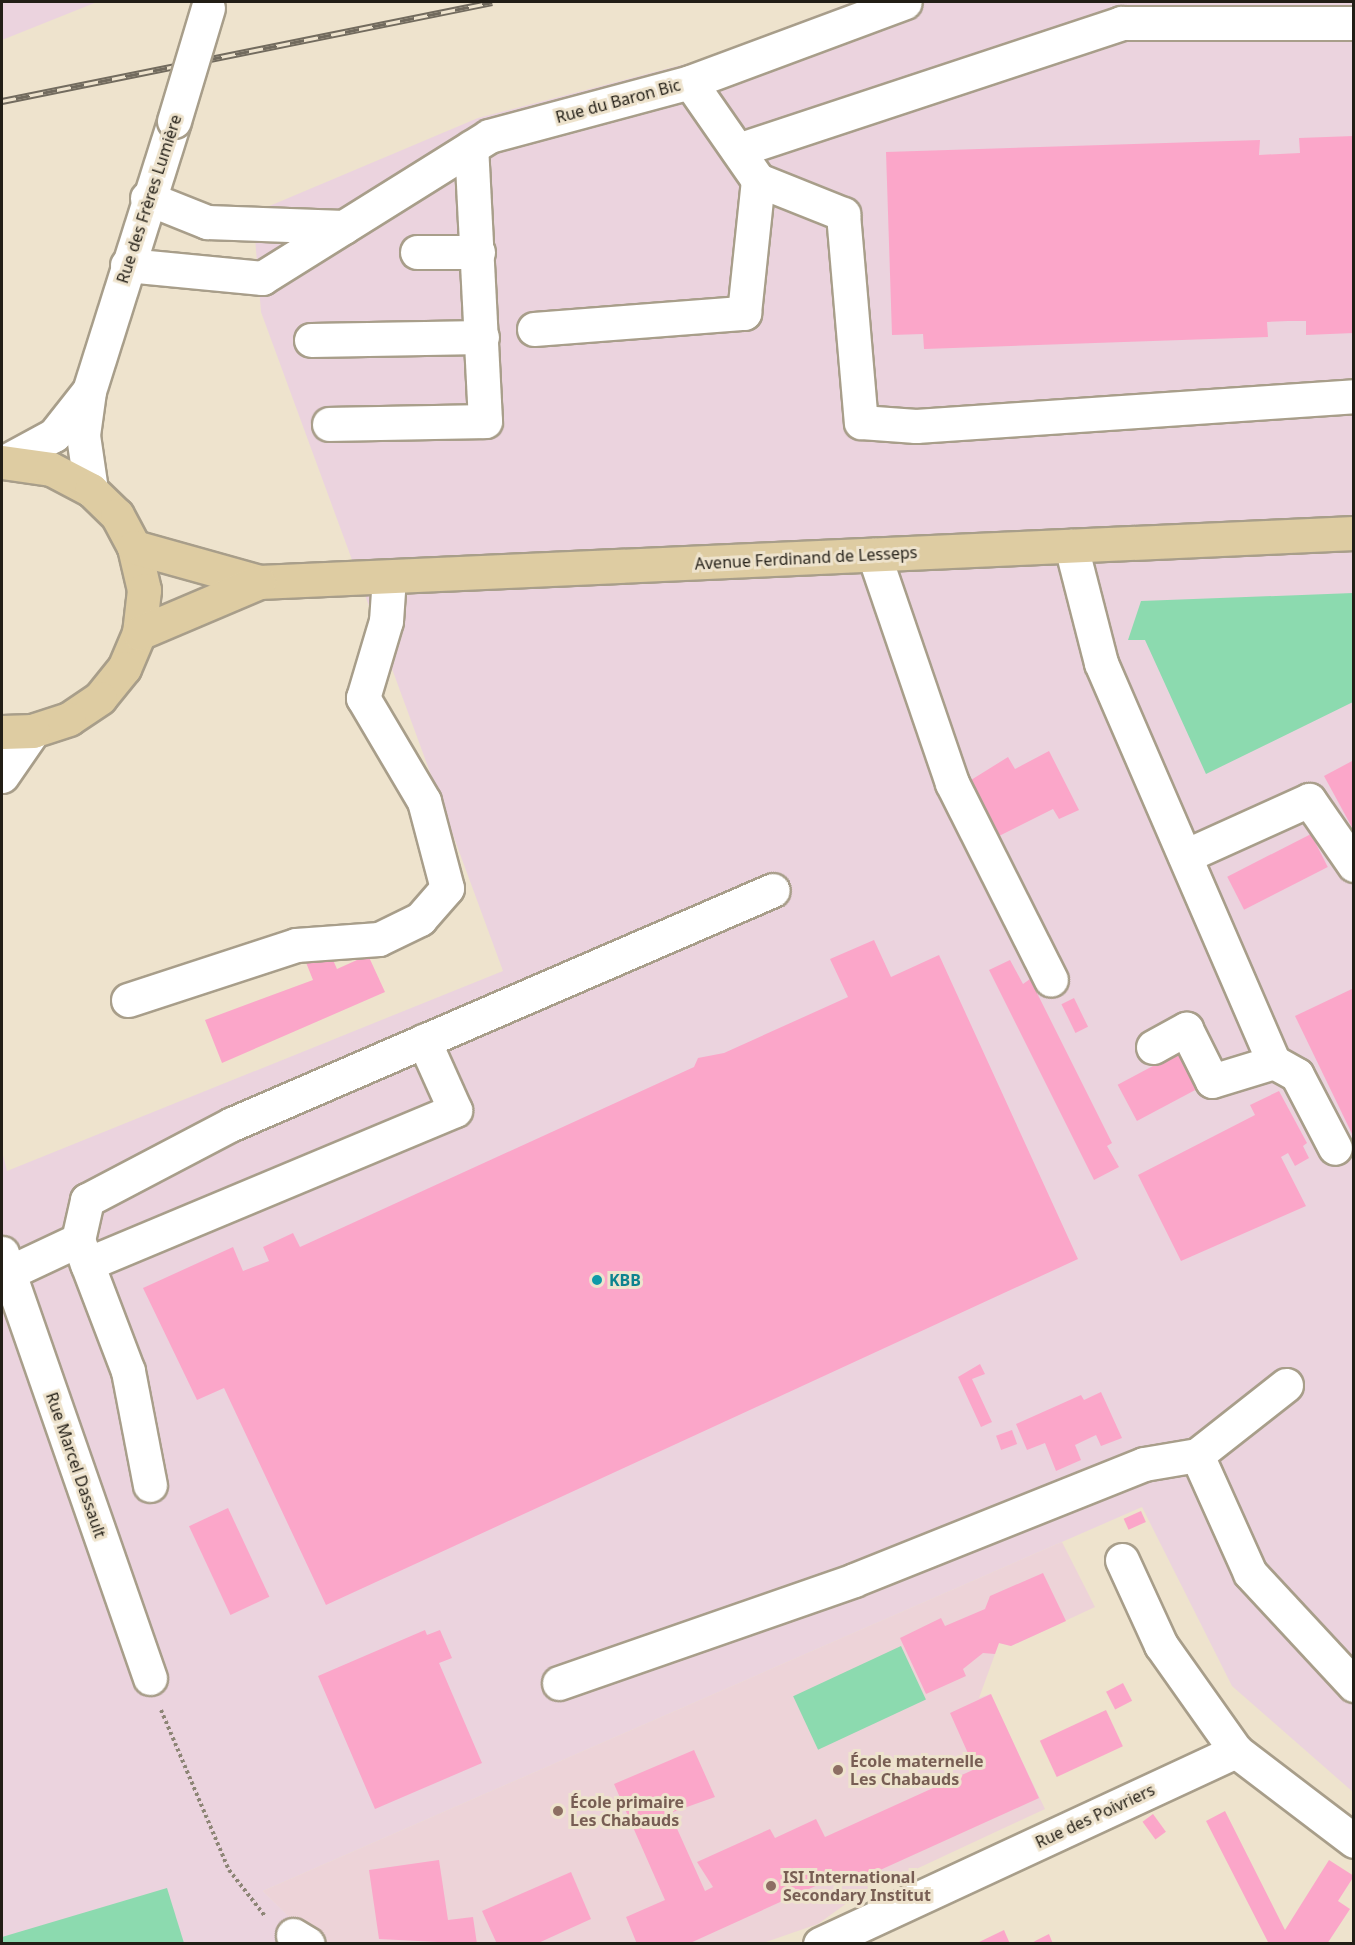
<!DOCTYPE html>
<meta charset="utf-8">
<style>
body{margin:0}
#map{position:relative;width:1355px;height:1945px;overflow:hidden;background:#eee3cd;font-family:"Noto Sans",sans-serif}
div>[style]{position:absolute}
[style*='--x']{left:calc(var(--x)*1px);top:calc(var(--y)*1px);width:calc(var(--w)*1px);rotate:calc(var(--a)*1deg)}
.industrial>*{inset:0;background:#ebd3de}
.education>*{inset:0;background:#edd3d8}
.green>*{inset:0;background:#8cdaaf;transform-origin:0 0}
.building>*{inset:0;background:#fba6c9;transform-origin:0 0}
.path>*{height:4px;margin-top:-2px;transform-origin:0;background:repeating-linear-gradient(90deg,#8d8576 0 3px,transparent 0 6px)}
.roads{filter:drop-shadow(2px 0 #a89e8a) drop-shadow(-2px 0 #a89e8a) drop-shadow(0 2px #a89e8a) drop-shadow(0 -2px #a89e8a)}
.minor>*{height:33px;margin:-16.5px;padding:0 16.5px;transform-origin:16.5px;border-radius:16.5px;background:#fff}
.major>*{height:33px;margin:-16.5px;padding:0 16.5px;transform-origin:16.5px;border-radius:16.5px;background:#decca2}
.rail>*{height:7px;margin-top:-3.5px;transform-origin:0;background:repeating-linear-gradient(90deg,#eee3cd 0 14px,#726b5e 0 28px);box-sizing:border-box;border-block:2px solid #726b5e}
.bridges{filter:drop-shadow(2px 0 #a89e8a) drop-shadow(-2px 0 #a89e8a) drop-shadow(0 2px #a89e8a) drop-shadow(0 -2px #a89e8a)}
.minor-bridge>*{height:33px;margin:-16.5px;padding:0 16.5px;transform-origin:16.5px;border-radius:16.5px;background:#fff}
.dots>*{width:16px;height:16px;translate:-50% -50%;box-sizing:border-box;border:3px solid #eee3cd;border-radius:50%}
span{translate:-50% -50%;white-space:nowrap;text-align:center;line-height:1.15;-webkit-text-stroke:6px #eee3cd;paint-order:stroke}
.street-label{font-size:16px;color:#221e16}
.culture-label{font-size:16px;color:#0d838f;font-weight:700}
.left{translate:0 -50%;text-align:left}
.education-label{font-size:16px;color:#785e54;font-weight:700}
.frame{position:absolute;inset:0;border:3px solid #221e16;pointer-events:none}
</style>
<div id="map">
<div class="industrial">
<div style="clip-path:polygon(2px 2px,97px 2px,2px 40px)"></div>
<div style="clip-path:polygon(852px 2px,1353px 2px,1353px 1792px,1232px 1686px,1142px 1507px,263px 1891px,316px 1943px,2px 1943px,2px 1151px,7px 1171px,503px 971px,261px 312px,253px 213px,478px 118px,693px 62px)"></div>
</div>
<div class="education">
<div style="clip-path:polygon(1062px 1542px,1095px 1607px,1011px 1646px,999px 1643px,979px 1698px,990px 1694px,1045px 1809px,854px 1898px,818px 1924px,763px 1943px,316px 1943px,263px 1891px)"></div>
</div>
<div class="green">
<div style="clip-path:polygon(1353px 593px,1353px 702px,1206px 774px,1145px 640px,1128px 640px,1141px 601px)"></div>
<div style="left:901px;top:1646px;width:59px;height:119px;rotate:65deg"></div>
<div style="clip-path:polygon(167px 1888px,184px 1943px,2px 1943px,2px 1937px)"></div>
</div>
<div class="building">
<div style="clip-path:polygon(1354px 136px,1354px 333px,1306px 335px,1306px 321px,1288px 321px,1267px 322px,1268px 337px,924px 349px,923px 334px,892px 335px,886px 152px,1260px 140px,1259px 155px,1300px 153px,1299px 138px)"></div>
<div style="clip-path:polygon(1049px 751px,1079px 810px,1059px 819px,1053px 809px,991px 840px,963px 785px,1008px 757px,1015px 769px)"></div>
<div style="clip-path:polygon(1354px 760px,1354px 831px,1324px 776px)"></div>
<div style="left:1311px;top:834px;width:37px;height:94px;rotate:63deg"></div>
<div style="clip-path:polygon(874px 940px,891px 977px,939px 955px,1078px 1259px,326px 1605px,224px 1388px,197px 1400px,143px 1288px,233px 1247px,243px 1271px,269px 1261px,263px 1247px,293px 1233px,300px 1247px,694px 1067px,698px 1058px,724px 1053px,848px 997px,830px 959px)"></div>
<div style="clip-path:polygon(329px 951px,337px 969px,368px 955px,385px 992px,222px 1063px,205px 1020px,313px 980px,305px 960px)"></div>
<div style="clip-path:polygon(1010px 960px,1023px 984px,1030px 979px,1112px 1143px,1107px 1146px,1119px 1167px,1094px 1180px,989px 970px)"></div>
<div style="clip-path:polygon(1354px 988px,1354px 1138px,1295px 1016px)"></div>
<div style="left:1074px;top:998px;width:32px;height:14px;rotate:64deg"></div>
<div style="left:1183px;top:1050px;width:41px;height:74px;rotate:62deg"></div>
<div style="clip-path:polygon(1279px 1091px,1307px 1143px,1303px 1146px,1309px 1158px,1295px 1166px,1288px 1153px,1281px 1157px,1306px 1206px,1181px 1261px,1138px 1175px,1255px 1115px,1250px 1105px)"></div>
<div style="clip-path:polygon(980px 1364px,985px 1374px,972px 1379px,992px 1422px,981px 1427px,958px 1377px)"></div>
<div style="clip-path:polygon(1101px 1392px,1122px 1438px,1101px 1446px,1096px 1435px,1075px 1445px,1081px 1460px,1056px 1471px,1045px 1443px,1027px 1450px,1016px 1424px,1081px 1395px,1084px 1400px)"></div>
<div style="left:1012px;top:1430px;width:15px;height:17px;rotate:70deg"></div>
<div style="left:228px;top:1508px;width:98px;height:43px;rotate:65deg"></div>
<div style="left:1141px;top:1511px;width:12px;height:19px;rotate:66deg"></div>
<div style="clip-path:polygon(1043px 1573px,1066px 1621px,1011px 1646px,999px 1643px,995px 1654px,983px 1653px,963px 1669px,966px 1676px,926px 1694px,900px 1638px,941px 1618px,945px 1626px,985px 1609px,990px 1596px)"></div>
<div style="clip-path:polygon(425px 1630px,427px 1635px,440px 1630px,452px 1658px,439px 1663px,482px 1763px,375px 1809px,318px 1676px)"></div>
<div style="left:1123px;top:1683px;width:20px;height:19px;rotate:63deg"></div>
<div style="clip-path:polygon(991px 1694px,1039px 1798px,847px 1885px,842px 1874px,688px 1944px,637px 1944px,626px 1917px,665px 1900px,614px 1784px,694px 1750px,715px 1797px,670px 1813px,705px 1891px,713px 1887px,697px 1862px,770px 1829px,775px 1838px,816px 1819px,825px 1837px,975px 1769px,950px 1713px)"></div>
<div style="left:1106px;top:1710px;width:40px;height:73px;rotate:65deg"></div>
<div style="clip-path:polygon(1225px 1811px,1285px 1930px,1329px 1860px,1354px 1876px,1338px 1901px,1350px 1909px,1327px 1944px,1269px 1944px,1206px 1821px)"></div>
<div style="left:1153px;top:1814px;width:22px;height:13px;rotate:54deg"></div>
<div style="clip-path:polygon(439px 1860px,448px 1920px,473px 1917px,477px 1944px,379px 1939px,369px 1870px)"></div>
<div style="clip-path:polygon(571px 1872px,591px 1919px,536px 1944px,497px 1944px,482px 1911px)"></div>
<div style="clip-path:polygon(1004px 1930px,1010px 1944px,975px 1944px)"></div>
<div style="clip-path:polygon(1049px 1934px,1053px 1944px,1030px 1944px,1037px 1940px)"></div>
</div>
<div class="path">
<div style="--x:161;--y:1710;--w:174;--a:67"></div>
<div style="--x:229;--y:1870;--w:58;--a:52"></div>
</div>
<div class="roads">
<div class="minor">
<div style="--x:738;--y:150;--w:404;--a:-18.3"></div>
<div style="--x:1121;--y:23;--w:233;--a:0"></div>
<div style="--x:758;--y:180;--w:92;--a:21.8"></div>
<div style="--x:843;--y:214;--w:209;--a:85.1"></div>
<div style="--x:861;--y:422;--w:55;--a:4.2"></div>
<div style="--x:916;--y:426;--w:439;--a:-3.9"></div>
<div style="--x:147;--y:198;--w:65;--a:21.8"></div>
<div style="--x:207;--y:222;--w:137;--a:2.1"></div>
<div style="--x:417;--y:252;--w:61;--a:0"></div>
<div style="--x:127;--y:265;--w:136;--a:5.5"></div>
<div style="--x:262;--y:278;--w:268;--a:-32"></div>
<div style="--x:489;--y:136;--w:208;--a:-15"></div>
<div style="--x:690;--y:82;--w:229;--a:-20.4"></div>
<div style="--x:534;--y:329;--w:211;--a:-4.4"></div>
<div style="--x:744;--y:313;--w:134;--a:-84"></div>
<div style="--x:758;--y:180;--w:119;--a:-124.8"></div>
<div style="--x:311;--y:340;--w:171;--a:-1"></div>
<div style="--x:329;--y:424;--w:156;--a:-1.1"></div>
<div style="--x:485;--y:421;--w:274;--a:-92.9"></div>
<div style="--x:6;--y:461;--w:55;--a:-28.4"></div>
<div style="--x:54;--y:435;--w:55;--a:-51.7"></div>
<div style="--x:91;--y:490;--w:56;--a:-98.3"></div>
<div style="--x:83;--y:435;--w:44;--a:-82.2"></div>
<div style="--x:89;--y:391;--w:283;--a:-72.5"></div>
<div style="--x:1071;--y:546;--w:121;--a:75.6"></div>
<div style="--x:1101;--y:663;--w:435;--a:66.6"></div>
<div style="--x:1274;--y:1062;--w:26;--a:29"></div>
<div style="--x:1297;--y:1075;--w:82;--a:62.5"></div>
<div style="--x:874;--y:555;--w:241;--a:71.1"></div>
<div style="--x:952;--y:783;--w:220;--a:63.3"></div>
<div style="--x:2;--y:776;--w:55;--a:-55.4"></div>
<div style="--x:1185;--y:856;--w:136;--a:-24.3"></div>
<div style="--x:1309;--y:800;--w:79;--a:55.3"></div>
<div style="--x:128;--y:1000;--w:177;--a:-18.1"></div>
<div style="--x:296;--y:945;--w:83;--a:-4.1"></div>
<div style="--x:379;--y:939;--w:46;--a:-26"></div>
<div style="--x:420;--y:919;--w:41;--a:-48.9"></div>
<div style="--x:447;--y:888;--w:90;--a:-104.8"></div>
<div style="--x:424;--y:801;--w:120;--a:-120.6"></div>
<div style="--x:363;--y:698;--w:80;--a:-73.4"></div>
<div style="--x:386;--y:621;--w:44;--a:-86.1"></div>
<div style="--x:1153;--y:1047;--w:38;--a:-29"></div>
<div style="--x:1186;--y:1029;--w:58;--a:63.4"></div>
<div style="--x:1212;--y:1081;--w:65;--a:-17"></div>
<div style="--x:78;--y:1240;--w:41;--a:-77.3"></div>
<div style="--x:87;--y:1200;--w:164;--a:-27.7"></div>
<div style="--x:232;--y:1124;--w:589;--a:-23.39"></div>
<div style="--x:2;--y:1253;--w:450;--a:70.8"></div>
<div style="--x:87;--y:1264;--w:399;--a:-22.7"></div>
<div style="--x:455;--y:1110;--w:76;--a:-114.2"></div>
<div style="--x:8;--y:1273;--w:77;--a:-25.2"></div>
<div style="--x:78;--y:1240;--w:140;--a:69.1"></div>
<div style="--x:128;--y:1371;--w:116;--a:79.1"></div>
<div style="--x:1286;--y:1385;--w:113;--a:141.8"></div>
<div style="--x:1197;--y:1455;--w:129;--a:65.8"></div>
<div style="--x:1250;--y:1573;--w:153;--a:47.1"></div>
<div style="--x:1122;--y:1560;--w:94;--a:65.4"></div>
<div style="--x:1161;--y:1645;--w:130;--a:54.7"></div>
<div style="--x:559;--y:1683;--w:312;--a:-19.2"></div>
<div style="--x:854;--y:1580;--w:312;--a:-21.8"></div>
<div style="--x:1144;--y:1464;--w:54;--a:-9.6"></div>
<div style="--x:293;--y:1935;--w:17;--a:31"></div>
<div style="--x:820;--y:1944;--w:459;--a:-24.9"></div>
<div style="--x:1236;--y:1751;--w:148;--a:37.3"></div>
</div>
<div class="major">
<div style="--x:2;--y:462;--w:49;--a:8.1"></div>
<div style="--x:51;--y:469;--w:45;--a:27.7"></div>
<div style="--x:91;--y:490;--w:36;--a:44"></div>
<div style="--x:117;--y:515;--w:36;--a:62"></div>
<div style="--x:134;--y:547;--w:44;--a:76.9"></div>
<div style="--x:144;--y:590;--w:43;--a:96.6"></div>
<div style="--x:139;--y:633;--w:38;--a:113"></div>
<div style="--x:124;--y:668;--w:38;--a:129"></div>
<div style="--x:100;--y:698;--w:37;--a:146"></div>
<div style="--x:69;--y:719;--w:38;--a:162"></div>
<div style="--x:33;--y:731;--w:31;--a:178"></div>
<div style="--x:134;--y:547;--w:130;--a:15.6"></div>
<div style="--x:259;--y:582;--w:1096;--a:-2.56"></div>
<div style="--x:139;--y:633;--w:130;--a:-23"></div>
</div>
</div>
<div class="rail">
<div style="--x:2;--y:101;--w:500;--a:-11.4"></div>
</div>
<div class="bridges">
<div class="minor-bridge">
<div style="--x:174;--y:121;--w:118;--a:-73.3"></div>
</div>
</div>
<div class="dots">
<div style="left:597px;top:1280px;background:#0f9aa8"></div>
<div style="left:838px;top:1770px;background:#8d6e63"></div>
<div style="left:558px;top:1811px;background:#8d6e63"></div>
<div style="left:771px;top:1886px;background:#8d6e63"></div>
</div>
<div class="street-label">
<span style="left:618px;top:101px;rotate:-15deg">Rue du Baron Bic</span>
<span style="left:149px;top:199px;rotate:-72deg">Rue des Frères Lumière</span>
<span style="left:806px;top:558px;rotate:-3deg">Avenue Ferdinand de Lesseps</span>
<span style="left:76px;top:1465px;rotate:71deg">Rue Marcel Dassault</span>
<span style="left:1095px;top:1816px;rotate:-25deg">Rue des Poivriers</span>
</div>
<div class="culture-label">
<span class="left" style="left:609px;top:1280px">KBB</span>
</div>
<div class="education-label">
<span class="left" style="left:850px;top:1770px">École maternelle<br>Les Chabauds</span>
<span class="left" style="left:570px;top:1811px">École primaire<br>Les Chabauds</span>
<span class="left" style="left:783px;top:1886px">ISI International<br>Secondary Institut</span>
</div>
<div class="frame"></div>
</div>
